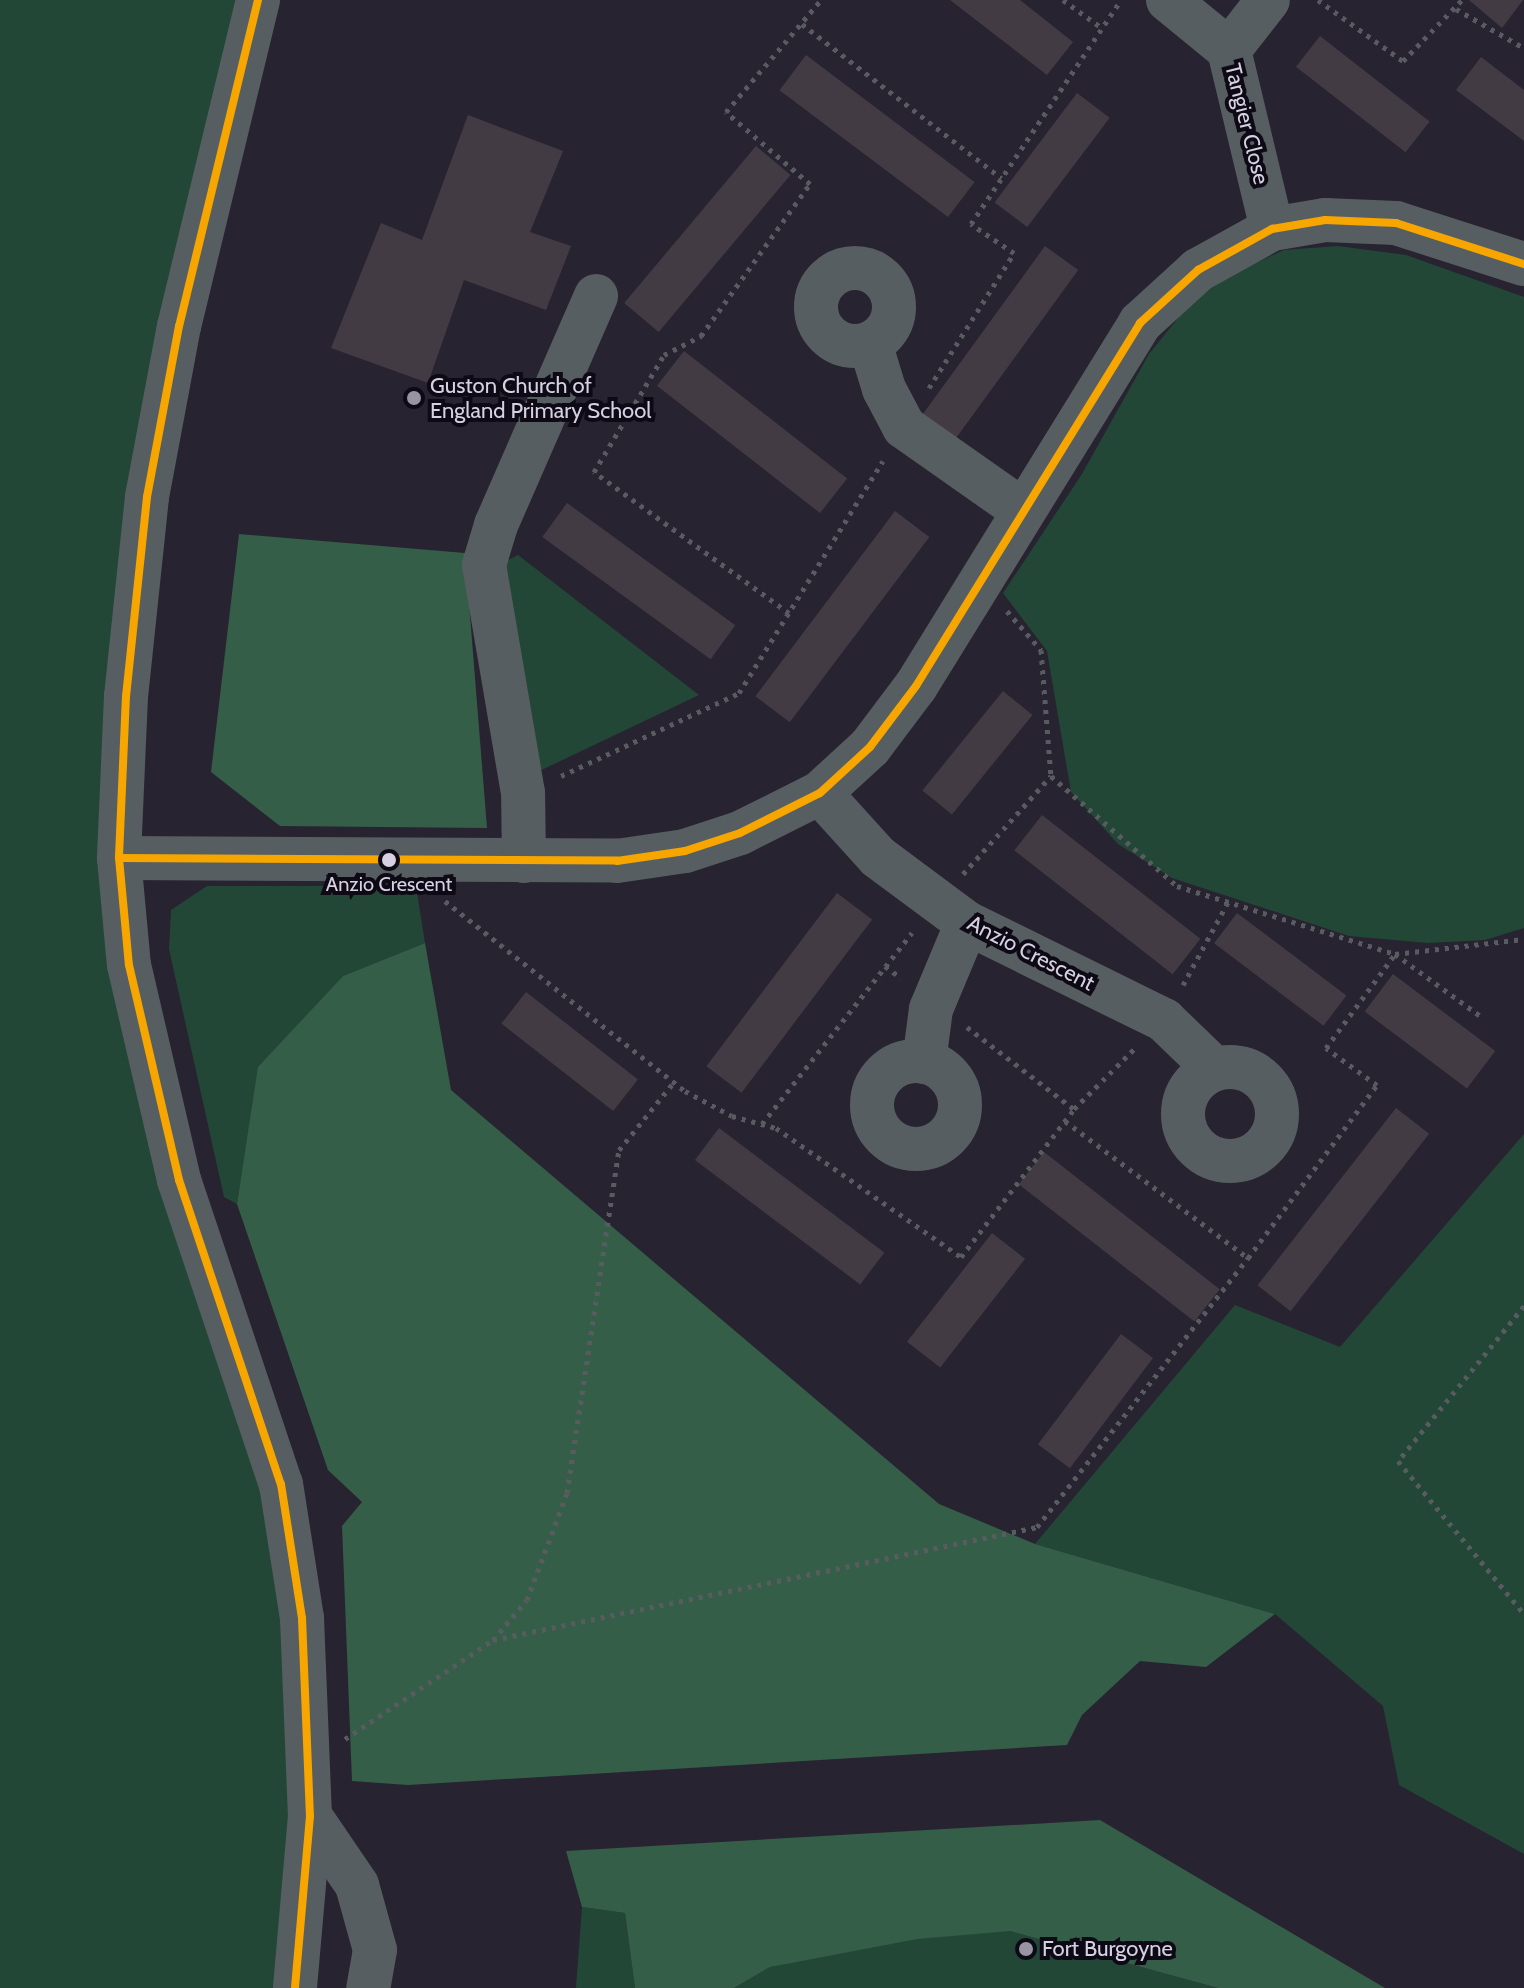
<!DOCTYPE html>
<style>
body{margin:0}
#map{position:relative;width:1524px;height:1988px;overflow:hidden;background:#282330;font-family:Cabin,sans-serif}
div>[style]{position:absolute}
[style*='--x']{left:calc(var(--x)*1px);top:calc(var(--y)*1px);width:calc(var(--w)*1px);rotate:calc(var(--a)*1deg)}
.green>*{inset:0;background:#234736}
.forest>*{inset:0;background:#355e49}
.building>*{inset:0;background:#433b44;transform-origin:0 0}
.path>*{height:5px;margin-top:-2.5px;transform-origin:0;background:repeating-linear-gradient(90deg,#585c61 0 4px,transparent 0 10px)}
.minor>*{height:44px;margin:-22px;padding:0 22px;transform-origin:22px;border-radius:22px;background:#575e61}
.minor>.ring{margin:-22px;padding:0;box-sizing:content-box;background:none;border:44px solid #575e61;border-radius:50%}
.bus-1>*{height:8px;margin:-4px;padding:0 4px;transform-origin:4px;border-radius:4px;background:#f7a600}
.dots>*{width:22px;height:22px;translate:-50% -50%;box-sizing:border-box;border:4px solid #0e0a15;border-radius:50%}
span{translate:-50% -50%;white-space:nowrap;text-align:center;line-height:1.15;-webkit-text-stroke:8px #0e0a15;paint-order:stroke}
.bus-label{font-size:20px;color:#d6d1e2}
.street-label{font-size:22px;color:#d6d1e2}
.poi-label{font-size:22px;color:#d6d1e2}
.left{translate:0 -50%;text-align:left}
</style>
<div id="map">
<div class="green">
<div style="clip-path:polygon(0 0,258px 0,147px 497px,129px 965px,281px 1484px,294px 1988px,0 1988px)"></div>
<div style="clip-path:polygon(1338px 246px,1406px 255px,1524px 297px,1524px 928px,1485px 940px,1428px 943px,1349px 936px,1172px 878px,1118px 844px,1071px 792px,1047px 651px,1003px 593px,1082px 474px,1149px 354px,1192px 301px,1233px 273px,1284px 250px)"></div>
<div style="clip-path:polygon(518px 555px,699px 695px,531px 775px,498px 565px)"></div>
<div style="clip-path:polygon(207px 886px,416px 886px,425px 943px,343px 976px,259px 1067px,237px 1204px,224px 1197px,169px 949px,171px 910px)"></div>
<div style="clip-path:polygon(1524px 1134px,1524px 1854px,1399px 1785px,1383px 1706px,1275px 1614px,1035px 1544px,1235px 1305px,1340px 1347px)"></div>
<div style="clip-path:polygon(582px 1907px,625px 1913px,635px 1988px,576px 1988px)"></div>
<div style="clip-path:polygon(1010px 1931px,1218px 1988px,734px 1988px,770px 1967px,916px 1932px)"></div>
</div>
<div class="forest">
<div style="clip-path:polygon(239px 534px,465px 553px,487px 828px,280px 826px,211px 772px)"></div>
<div style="clip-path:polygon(425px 943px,451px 1090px,939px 1504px,1035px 1544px,1275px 1614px,1206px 1667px,1140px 1661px,1082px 1715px,1067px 1745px,408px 1785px,352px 1781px,342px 1526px,362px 1502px,328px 1470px,237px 1204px,258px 1067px,343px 976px)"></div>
<div style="clip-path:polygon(1100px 1820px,1385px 1988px,1218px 1988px,1010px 1931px,917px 1939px,770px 1967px,734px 1988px,635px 1988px,625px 1913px,582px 1907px,566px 1851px)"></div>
</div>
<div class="building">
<div style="clip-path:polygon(950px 0,1020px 0,1073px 42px,1047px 75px)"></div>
<div style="clip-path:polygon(1469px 0,1523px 0,1502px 28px)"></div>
<div style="left:1320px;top:36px;width:139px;height:39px;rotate:38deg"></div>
<div style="left:806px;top:55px;width:211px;height:44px;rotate:37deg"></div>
<div style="clip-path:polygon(1481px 57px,1524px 90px,1524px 141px,1456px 90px)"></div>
<div style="left:1077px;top:93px;width:41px;height:137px;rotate:37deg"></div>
<div style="clip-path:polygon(468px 115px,563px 151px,530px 232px,571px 246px,546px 310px,464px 280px,428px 383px,331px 348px,381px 223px,422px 240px)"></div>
<div style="left:756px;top:146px;width:45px;height:205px;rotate:40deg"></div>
<div style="left:1045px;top:246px;width:41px;height:208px;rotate:36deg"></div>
<div style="left:684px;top:351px;width:207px;height:44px;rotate:38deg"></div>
<div style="left:567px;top:503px;width:208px;height:42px;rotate:36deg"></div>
<div style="left:895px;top:511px;width:43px;height:232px;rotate:37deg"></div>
<div style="left:1003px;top:691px;width:38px;height:128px;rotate:39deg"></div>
<div style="left:1042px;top:815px;width:201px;height:45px;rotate:38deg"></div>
<div style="left:837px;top:893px;width:44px;height:217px;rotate:37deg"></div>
<div style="left:1237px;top:913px;width:137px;height:38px;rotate:37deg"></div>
<div style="left:1393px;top:974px;width:128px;height:47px;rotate:37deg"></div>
<div style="left:526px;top:992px;width:142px;height:40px;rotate:38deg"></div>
<div style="left:1396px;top:1108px;width:42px;height:225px;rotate:38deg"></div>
<div style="left:719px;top:1128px;width:207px;height:40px;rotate:37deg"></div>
<div style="left:1044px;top:1152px;width:223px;height:41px;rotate:38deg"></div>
<div style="left:992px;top:1233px;width:42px;height:138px;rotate:38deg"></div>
<div style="left:1121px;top:1334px;width:40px;height:138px;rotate:37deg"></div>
</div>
<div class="path">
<div style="--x:1063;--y:0;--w:48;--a:35.7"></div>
<div style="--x:1318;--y:0;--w:105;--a:35.7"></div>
<div style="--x:1403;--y:61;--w:85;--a:-46"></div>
<div style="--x:1456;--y:9;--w:78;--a:29.8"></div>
<div style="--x:802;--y:24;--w:252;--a:37.7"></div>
<div style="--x:929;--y:388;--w:160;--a:-57.8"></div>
<div style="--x:1014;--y:253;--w:52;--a:-146"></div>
<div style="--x:971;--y:224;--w:270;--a:-56.2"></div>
<div style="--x:1007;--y:611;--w:52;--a:48.9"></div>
<div style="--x:1041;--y:650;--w:126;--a:85.5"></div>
<div style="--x:1051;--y:776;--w:167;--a:41.1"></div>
<div style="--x:1177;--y:886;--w:228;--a:17.3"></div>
<div style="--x:1395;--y:954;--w:130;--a:-6.6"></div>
<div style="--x:789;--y:613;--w:241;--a:-144.1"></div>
<div style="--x:594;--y:472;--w:136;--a:-59.1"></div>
<div style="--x:664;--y:355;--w:42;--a:-27.2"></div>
<div style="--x:701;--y:336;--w:187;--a:-54.4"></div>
<div style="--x:810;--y:184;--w:111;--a:-139.4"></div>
<div style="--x:726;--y:112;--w:147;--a:-49.7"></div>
<div style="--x:561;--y:776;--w:196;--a:-25"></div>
<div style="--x:739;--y:693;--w:273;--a:-58.2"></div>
<div style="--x:963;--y:874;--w:132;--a:-48.1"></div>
<div style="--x:445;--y:901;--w:306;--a:38.4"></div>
<div style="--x:685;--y:1091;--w:53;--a:28"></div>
<div style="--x:732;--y:1116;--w:46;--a:15.3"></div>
<div style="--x:776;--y:1128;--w:226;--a:34.9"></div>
<div style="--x:961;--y:1257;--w:186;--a:-52.6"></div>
<div style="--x:1074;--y:1109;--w:85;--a:-45"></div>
<div style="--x:885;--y:966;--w:20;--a:37"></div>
<div style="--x:1183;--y:985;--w:94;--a:-61.5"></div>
<div style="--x:967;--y:1027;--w:135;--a:37.5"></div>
<div style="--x:1065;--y:1121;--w:229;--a:36.8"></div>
<div style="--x:1248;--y:1258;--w:216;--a:-53.3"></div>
<div style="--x:1377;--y:1085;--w:63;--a:-144"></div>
<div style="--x:1326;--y:1048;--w:117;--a:-53.7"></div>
<div style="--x:1395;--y:954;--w:109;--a:36"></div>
<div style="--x:762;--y:1124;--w:243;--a:-51.9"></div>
<div style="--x:1524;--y:1306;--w:200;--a:129.1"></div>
<div style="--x:1398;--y:1461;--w:198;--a:50.5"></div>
<div style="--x:493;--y:1640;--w:556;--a:-11.73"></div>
<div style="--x:1037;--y:1527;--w:342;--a:-51.9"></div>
<div style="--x:345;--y:1739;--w:178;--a:-33.8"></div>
<div style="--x:493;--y:1640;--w:52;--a:-49.6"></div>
<div style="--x:527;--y:1600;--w:114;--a:-69.5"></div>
<div style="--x:567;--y:1493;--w:347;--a:-81.4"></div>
<div style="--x:619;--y:1150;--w:87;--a:-51"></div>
</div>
<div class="minor">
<div style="--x:258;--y:0;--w:335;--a:103.6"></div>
<div style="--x:179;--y:326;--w:174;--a:100.6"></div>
<div style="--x:147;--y:497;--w:200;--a:96"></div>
<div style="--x:126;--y:696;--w:162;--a:92.5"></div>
<div style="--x:119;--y:858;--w:107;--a:84.7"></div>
<div style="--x:129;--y:965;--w:221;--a:76.9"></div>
<div style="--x:179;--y:1180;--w:321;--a:71.5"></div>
<div style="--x:281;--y:1484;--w:136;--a:81.1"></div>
<div style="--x:302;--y:1618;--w:198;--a:87.7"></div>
<div style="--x:310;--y:1816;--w:173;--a:95"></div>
<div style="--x:1168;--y:0;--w:79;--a:39.3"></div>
<div style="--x:1229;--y:50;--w:184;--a:76.5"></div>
<div style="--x:1229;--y:50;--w:63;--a:-52"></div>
<div class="ring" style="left:816px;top:268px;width:34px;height:34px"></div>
<div style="--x:870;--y:343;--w:48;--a:73.1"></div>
<div style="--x:884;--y:389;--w:43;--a:62.2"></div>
<div style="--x:904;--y:427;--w:144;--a:35.1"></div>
<div style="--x:820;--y:793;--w:86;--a:47.8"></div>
<div style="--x:878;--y:857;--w:111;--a:36.6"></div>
<div style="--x:967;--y:923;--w:220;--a:26.2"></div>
<div style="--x:1164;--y:1020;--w:71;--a:43.9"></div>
<div style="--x:119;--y:858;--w:498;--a:0.3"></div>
<div style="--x:617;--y:861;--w:69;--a:-8.4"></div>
<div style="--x:685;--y:851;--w:58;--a:-18.1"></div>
<div style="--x:740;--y:833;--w:89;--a:-26.6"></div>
<div style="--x:820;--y:793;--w:68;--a:-42.6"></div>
<div style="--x:870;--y:747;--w:76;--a:-53"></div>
<div style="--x:916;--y:686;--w:427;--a:-58.3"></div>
<div style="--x:1140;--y:323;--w:79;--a:-42.4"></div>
<div style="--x:1198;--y:270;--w:85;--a:-29"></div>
<div style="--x:1272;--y:229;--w:54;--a:-9.6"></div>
<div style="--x:1325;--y:220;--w:71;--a:2.4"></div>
<div style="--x:1396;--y:223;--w:134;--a:17.8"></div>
<div style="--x:524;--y:861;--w:68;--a:-90.8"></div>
<div style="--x:523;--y:793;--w:231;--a:-99.7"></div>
<div style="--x:484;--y:565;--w:42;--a:-73.3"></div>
<div style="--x:496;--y:525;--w:250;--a:-66.4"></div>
<div class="ring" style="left:872px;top:1061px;width:44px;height:44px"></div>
<div style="--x:924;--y:1062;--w:53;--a:-82.5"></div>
<div style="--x:931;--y:1009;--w:93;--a:-67.3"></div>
<div class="ring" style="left:1183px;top:1067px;width:50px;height:50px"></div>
<div style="--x:310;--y:1816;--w:83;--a:55.7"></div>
<div style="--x:357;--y:1885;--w:67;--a:74.5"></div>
<div style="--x:375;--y:1950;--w:39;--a:100"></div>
</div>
<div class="bus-1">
<div style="--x:258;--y:0;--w:335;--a:103.6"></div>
<div style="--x:179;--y:326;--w:174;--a:100.6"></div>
<div style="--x:147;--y:497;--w:200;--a:96"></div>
<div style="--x:126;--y:696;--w:162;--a:92.5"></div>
<div style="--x:119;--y:858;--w:107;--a:84.7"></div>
<div style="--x:129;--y:965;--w:221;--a:76.9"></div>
<div style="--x:179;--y:1180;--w:321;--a:71.5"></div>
<div style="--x:281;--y:1484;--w:136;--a:81.1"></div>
<div style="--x:302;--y:1618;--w:198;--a:87.7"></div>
<div style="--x:310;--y:1816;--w:173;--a:95"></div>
<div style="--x:119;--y:858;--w:498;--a:0.3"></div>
<div style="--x:617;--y:861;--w:69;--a:-8.4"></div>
<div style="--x:685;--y:851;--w:58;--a:-18.1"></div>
<div style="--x:740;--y:833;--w:89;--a:-26.6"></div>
<div style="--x:820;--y:793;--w:68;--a:-42.6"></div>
<div style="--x:870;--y:747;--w:76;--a:-53"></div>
<div style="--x:916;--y:686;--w:427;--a:-58.3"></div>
<div style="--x:1140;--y:323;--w:79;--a:-42.4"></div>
<div style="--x:1198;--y:270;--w:85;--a:-29"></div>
<div style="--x:1272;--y:229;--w:54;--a:-9.6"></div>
<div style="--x:1325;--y:220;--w:71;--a:2.4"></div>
<div style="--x:1396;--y:223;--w:134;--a:17.8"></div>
</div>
<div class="dots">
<div style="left:414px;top:398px;background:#9994a4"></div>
<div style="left:389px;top:860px;background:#d6d1e2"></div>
<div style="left:1026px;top:1949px;background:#9994a4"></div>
</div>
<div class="bus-label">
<span style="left:389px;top:884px">Anzio Crescent</span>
</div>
<div class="street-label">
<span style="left:1247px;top:124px;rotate:76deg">Tangier Close</span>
<span style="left:1031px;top:953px;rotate:27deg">Anzio Crescent</span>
</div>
<div class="poi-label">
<span class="left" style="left:430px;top:398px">Guston Church of<br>England Primary School</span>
<span class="left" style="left:1042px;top:1949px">Fort Burgoyne</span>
</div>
</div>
